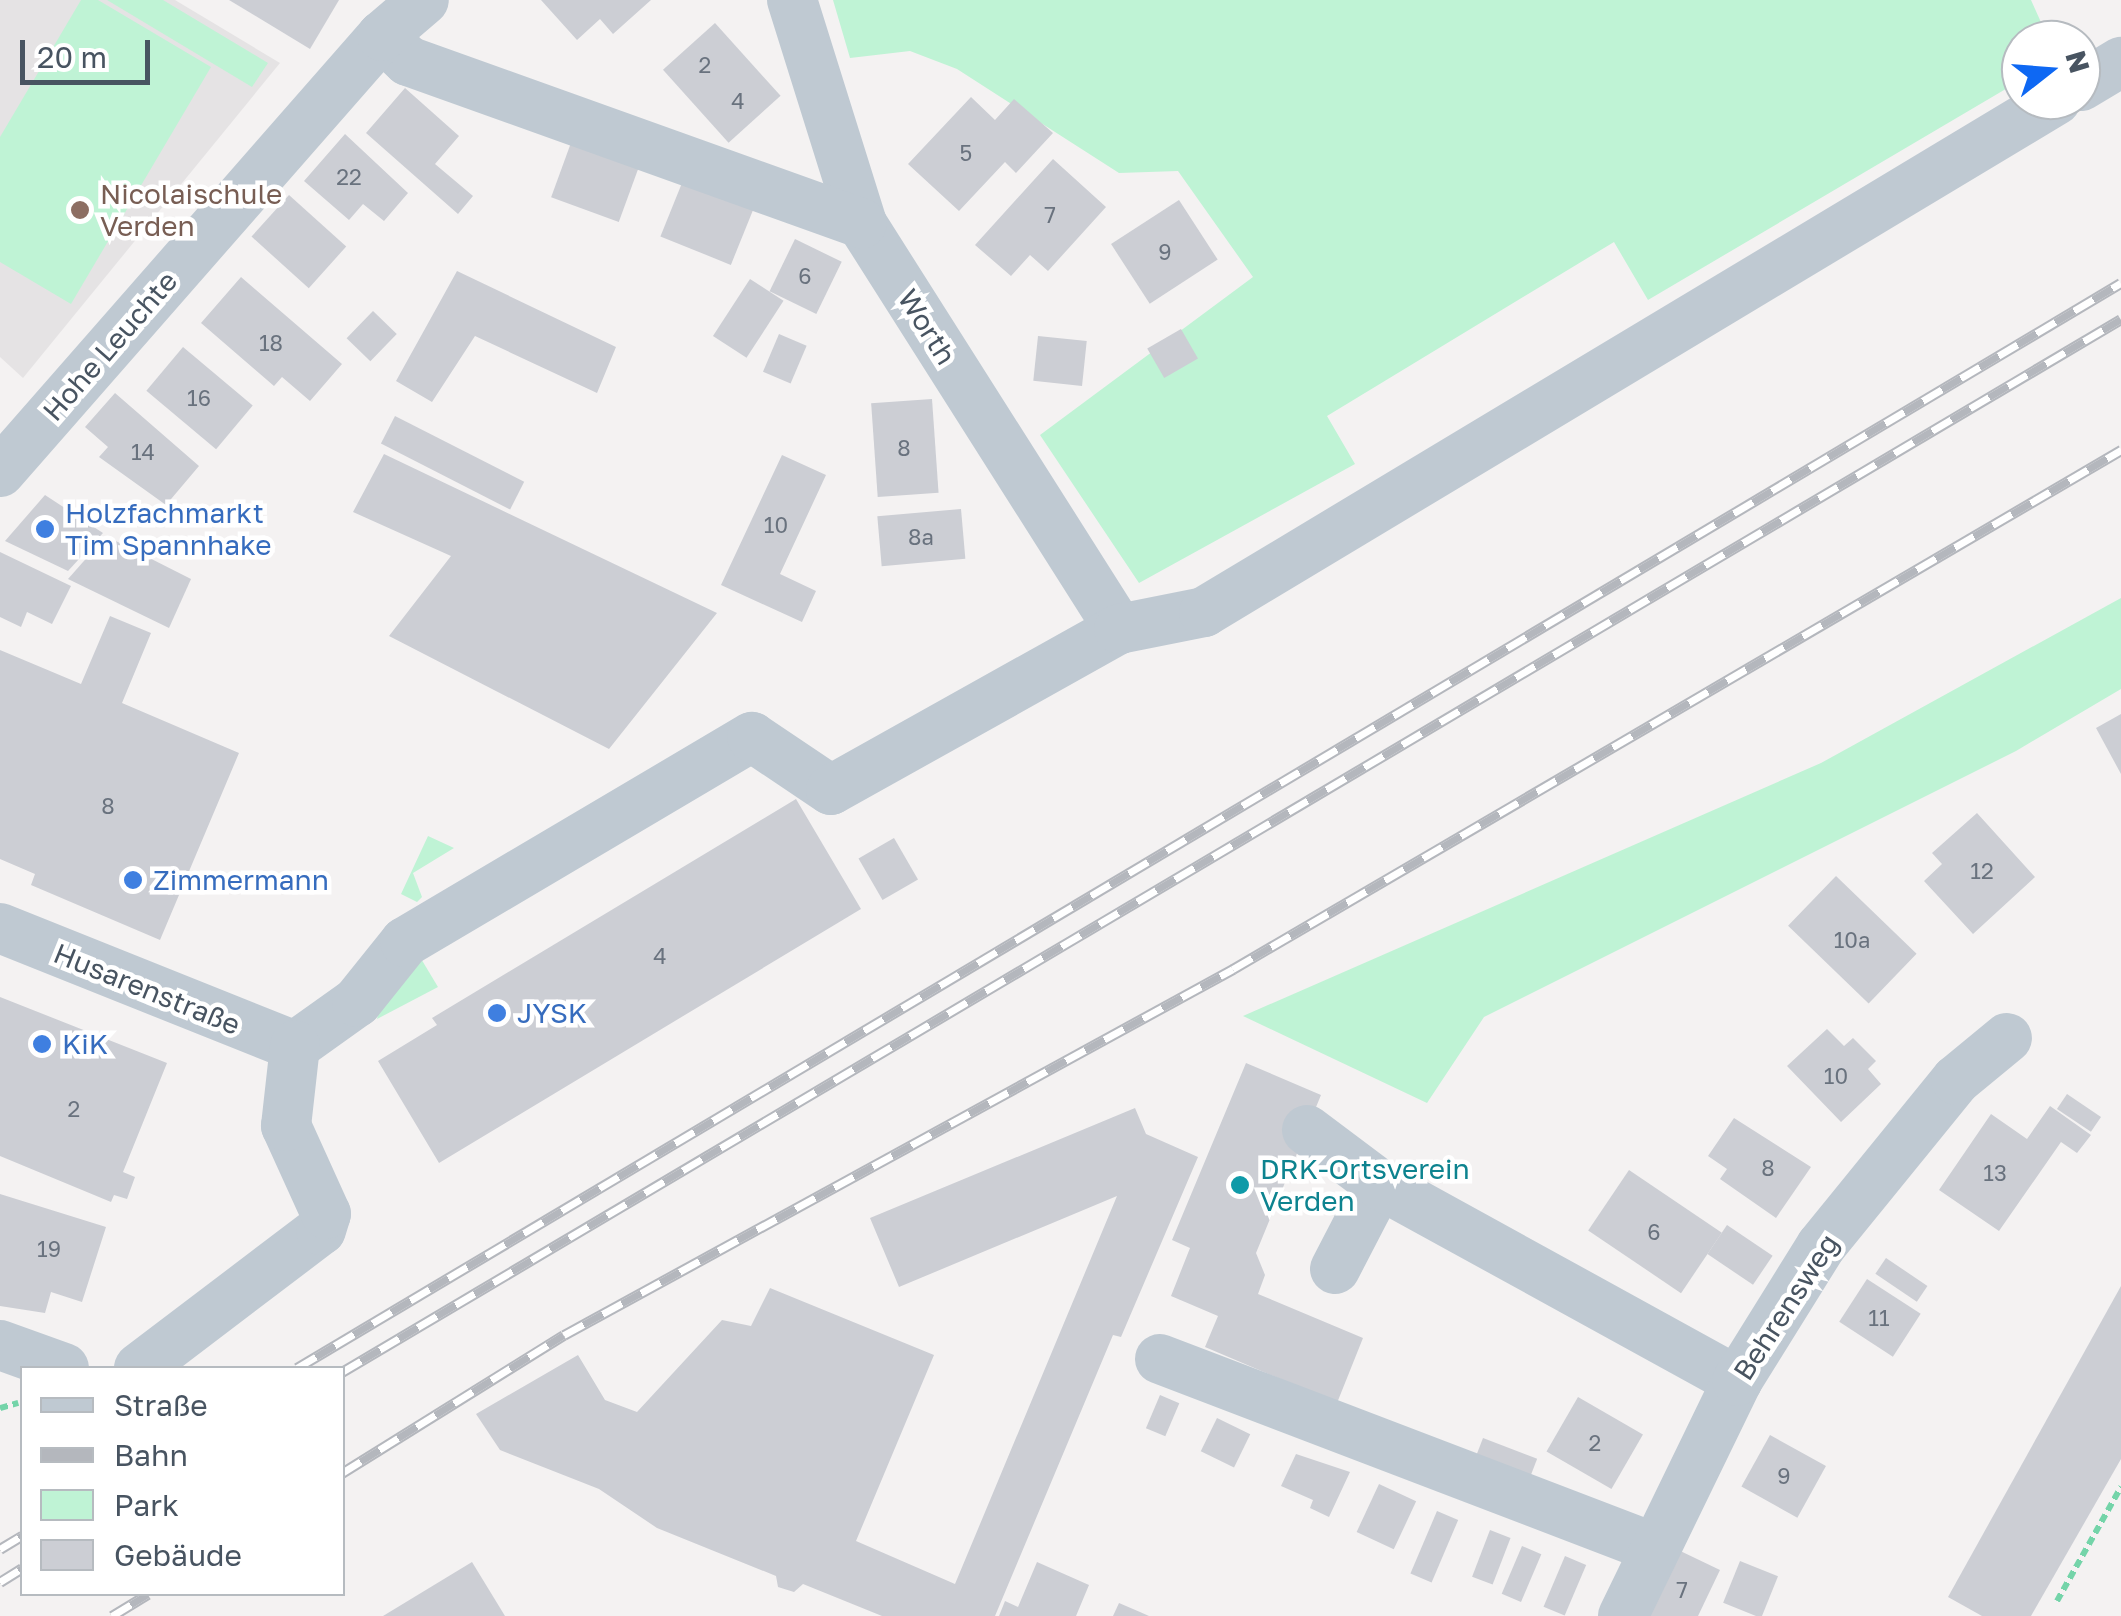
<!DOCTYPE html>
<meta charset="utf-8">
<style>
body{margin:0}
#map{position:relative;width:2121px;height:1616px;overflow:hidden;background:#f4f2f2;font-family:"Golos Text",sans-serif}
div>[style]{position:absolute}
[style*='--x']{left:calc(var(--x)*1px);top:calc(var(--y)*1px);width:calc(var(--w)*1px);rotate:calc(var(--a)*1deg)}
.education>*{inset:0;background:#e5e3e4}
.green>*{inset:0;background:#bff3d5}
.building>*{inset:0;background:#ccced4;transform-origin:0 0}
.path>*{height:6px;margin-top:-3px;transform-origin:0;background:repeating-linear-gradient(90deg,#74d4a9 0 8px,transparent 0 13px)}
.minor>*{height:50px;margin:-25px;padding:0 25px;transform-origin:25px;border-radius:25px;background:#bfc9d2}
.rail>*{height:11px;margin-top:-5.5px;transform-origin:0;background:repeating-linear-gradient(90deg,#fff 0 22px,#b4b7bd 0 44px);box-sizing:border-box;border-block:2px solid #b4b7bd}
.dots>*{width:28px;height:28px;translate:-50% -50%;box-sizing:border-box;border:5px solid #fff;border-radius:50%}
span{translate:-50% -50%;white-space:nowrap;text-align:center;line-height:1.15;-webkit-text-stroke:9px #fff;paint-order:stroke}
.number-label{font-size:22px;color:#69727e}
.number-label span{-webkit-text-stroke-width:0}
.education-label{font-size:28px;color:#785e54}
.left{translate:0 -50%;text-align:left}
.street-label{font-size:28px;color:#485461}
.shop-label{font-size:28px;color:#366cbe}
.culture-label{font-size:28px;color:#0d838f}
.legend{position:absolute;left:20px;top:1366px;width:325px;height:230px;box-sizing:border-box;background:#fff;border:2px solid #b6bbc0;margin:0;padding:12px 18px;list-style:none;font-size:30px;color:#485461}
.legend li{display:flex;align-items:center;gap:20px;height:50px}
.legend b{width:50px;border:2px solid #b6bbc0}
.north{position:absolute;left:2001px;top:20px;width:100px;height:100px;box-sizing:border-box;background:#fff;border:2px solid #b6bbc0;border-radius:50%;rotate:73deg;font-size:28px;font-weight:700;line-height:40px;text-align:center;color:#485461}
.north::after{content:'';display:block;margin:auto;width:35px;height:45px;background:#0e68f3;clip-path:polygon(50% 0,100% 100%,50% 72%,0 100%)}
.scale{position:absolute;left:20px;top:40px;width:130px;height:45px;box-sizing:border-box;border:5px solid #485461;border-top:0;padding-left:12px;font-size:30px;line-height:35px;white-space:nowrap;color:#485461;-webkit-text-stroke:8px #fff;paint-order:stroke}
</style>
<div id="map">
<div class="education">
<div style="clip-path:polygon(0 0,175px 0,280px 63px,23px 378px,0 357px)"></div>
</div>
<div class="green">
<div style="clip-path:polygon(81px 0,98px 0,211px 67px,71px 304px,0 262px,0 137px)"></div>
<div style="clip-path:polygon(107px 0,163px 0,268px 63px,252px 87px)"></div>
<div style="clip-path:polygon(833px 0,2031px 0,2049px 40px,2021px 40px,2021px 80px,1648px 300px,1614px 242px,1327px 416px,1355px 464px,1139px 583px,1040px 435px,1253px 277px,1178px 171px,1119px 173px,957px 69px,910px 51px,850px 58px)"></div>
<div style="clip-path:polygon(2121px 598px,2121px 689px,2016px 751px,1484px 1017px,1427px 1103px,1243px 1016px,1821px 763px)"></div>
<div style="clip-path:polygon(428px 836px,454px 848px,413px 873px,422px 897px,417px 902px,401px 894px)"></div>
<div style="clip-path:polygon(417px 952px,438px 987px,377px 1019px,381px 1004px)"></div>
</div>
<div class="building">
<div style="clip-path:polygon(229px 0,339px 0,310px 49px)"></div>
<div style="clip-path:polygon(541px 0,651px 0,613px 34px,600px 19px,577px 40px)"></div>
<div style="left:715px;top:23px;width:98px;height:70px;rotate:48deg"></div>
<div style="clip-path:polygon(405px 88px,459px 136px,435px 164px,473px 196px,458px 214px,366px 133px)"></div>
<div style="clip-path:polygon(971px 97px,995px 120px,1014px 99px,1053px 133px,1016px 173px,1005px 162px,959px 211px,908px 164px)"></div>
<div style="clip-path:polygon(345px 134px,408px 193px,384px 221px,363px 204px,349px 220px,304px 181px)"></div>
<div style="left:572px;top:140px;width:72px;height:61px;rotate:20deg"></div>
<div style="clip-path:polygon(1053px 159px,1106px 207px,1048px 271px,1030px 255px,1011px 276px,975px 245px)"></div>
<div style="left:684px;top:178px;width:76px;height:63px;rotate:22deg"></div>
<div style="left:289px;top:195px;width:77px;height:56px;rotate:42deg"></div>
<div style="left:1179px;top:200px;width:71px;height:81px;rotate:57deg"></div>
<div style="left:795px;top:239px;width:52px;height:58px;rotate:26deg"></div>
<div style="clip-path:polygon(457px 271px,616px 347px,597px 393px,475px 336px,432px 402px,396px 381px)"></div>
<div style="clip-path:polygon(241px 277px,342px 364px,310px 401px,282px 377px,274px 386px,201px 323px)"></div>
<div style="left:750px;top:279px;width:40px;height:68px;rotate:33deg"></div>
<div style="left:373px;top:311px;width:33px;height:38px;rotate:44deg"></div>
<div style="left:1181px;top:329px;width:34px;height:39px;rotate:60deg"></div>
<div style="left:779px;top:334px;width:30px;height:41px;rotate:23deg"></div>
<div style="left:1038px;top:336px;width:49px;height:45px;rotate:6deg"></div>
<div style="left:183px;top:347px;width:91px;height:57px;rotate:40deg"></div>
<div style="clip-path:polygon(115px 393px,199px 466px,166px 505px,99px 457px,108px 447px,85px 427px)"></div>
<div style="left:932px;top:399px;width:94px;height:61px;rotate:86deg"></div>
<div style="left:395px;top:416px;width:145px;height:31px;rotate:27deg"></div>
<div style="clip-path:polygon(384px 454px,717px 613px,609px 749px,389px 636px,451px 556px,353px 512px)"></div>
<div style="clip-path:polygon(782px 455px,826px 475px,780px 574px,816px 591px,802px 622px,721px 585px)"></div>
<div style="clip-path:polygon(45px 495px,103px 533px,68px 571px,5px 541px)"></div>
<div style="left:961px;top:509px;width:50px;height:84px;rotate:85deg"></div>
<div style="clip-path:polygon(106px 536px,191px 579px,169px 628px,68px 579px)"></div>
<div style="clip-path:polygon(0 552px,71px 586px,52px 624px,27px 612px,21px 627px,0 617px)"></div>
<div style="clip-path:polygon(110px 616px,151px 633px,122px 703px,239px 753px,160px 940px,31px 885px,35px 874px,0 859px,0 650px,81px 684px)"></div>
<div style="clip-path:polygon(2121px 714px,2121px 774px,2096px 728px)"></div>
<div style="clip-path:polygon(796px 799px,861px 909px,439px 1163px,378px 1061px,437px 1025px,432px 1018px)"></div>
<div style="clip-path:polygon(1977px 813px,2035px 877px,1973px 934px,1924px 881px,1942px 864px,1932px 853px)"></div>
<div style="left:894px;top:838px;width:48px;height:41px;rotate:60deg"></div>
<div style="left:1836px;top:876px;width:112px;height:69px;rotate:44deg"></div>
<div style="clip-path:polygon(0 997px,167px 1063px,123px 1172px,135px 1177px,127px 1199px,114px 1195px,111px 1202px,0 1156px)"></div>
<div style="clip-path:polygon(1827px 1029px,1844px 1046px,1853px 1038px,1876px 1061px,1868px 1069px,1881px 1084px,1841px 1122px,1787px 1066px)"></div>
<div style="clip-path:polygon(1246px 1063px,1321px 1095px,1256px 1253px,1265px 1275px,1258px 1294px,1363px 1338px,1337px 1403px,1205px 1347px,1218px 1316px,1171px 1296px,1190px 1248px,1172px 1240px)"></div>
<div style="left:2067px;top:1094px;width:41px;height:18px;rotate:34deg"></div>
<div style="clip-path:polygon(2050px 1106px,2091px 1135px,2077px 1153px,2061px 1142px,1999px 1231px,1939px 1190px,1991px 1114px,2027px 1139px)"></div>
<div style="clip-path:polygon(1135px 1108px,1146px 1134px,1198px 1157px,1121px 1337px,1113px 1335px,995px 1616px,882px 1616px,803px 1584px,794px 1592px,778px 1587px,776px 1576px,657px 1528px,599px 1489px,500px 1450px,476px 1414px,578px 1355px,605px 1400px,637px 1412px,722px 1320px,751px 1326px,770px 1288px,934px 1355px,856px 1541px,955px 1584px,1117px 1196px,899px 1287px,870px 1218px)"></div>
<div style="clip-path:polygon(1734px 1118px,1811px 1167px,1776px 1218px,1720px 1179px,1727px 1169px,1708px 1156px)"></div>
<div style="left:1629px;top:1170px;width:112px;height:73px;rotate:34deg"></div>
<div style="clip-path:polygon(0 1194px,106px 1227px,82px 1302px,51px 1292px,45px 1313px,0 1306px)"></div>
<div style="left:1727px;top:1225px;width:55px;height:35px;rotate:34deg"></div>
<div style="left:1886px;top:1258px;width:50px;height:19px;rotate:34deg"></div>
<div style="left:1867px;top:1279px;width:64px;height:51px;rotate:33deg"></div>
<div style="clip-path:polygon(2121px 1286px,2121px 1459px,2031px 1616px,1982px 1616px,1948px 1597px)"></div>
<div style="left:1160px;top:1395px;width:21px;height:36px;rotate:23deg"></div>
<div style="left:1578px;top:1397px;width:75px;height:63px;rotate:30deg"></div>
<div style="left:1217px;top:1418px;width:37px;height:37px;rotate:26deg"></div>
<div style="left:1770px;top:1435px;width:64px;height:59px;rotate:29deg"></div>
<div style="left:1483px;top:1438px;width:58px;height:31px;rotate:21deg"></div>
<div style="clip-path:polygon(1296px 1454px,1350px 1472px,1329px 1517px,1310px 1508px,1313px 1500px,1281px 1486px)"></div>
<div style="left:1379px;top:1484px;width:41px;height:53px;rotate:25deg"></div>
<div style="left:1437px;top:1511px;width:23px;height:68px;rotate:23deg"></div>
<div style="left:1490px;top:1530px;width:22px;height:50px;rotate:21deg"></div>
<div style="left:1522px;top:1546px;width:21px;height:52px;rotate:23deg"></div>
<div style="clip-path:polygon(1672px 1547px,1720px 1570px,1698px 1616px,1643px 1616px)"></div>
<div style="left:1565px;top:1556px;width:23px;height:55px;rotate:23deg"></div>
<div style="left:1740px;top:1561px;width:41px;height:45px;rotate:22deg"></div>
<div style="clip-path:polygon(472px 1562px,505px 1616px,383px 1616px)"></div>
<div style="clip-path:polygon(1037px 1562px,1089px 1585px,1076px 1616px,999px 1616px,1005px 1601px,1018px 1607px)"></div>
<div style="clip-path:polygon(1119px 1603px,1140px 1612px,1149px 1616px,1113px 1616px)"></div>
</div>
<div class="path">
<div style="--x:0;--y:1408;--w:19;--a:-16"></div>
<div style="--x:2057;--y:1601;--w:131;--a:-60.7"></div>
</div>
<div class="minor">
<div style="--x:792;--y:0;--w:235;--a:72.6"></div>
<div style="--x:862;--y:224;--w:480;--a:57.6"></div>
<div style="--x:382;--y:36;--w:36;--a:44"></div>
<div style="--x:408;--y:61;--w:482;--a:19.7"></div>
<div style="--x:2081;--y:86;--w:47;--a:-31"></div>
<div style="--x:0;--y:472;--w:580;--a:-48.78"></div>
<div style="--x:382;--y:36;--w:55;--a:-40.6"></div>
<div style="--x:0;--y:928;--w:318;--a:21.8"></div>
<div style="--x:295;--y:1046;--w:76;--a:-35.4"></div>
<div style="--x:357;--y:1002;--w:77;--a:-51.3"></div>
<div style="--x:405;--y:942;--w:403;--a:-30.6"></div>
<div style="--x:752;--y:737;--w:95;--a:33.9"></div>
<div style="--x:831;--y:790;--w:330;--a:-29.2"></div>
<div style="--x:1119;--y:629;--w:87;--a:-11.3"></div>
<div style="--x:1204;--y:612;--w:994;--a:-31"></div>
<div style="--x:1307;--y:1130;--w:90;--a:36.9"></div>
<div style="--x:1335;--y:1269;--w:96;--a:-62.6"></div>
<div style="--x:1379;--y:1184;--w:409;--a:28.8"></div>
<div style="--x:0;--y:1345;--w:68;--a:19.8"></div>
<div style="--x:1160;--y:1359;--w:527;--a:20.91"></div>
<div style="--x:139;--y:1368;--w:228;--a:-37.2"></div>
<div style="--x:321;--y:1230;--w:17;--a:-73"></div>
<div style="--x:326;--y:1214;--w:97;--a:-114.4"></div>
<div style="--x:286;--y:1126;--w:81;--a:-83.6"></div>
<div style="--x:1623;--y:1616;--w:261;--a:-64.1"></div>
<div style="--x:1737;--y:1381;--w:159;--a:-58.1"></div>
<div style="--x:1821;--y:1246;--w:214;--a:-50.9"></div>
<div style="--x:1956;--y:1080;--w:66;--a:-39.5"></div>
</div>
<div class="rail">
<div style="--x:297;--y:1368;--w:2122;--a:-30.75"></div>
<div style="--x:342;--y:1372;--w:2067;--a:-30.62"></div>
<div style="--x:342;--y:1473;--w:261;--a:-31.9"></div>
<div style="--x:564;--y:1335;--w:763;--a:-28.68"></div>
<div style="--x:1233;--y:969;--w:1029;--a:-30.3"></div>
<div style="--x:0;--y:1549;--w:26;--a:-31"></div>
<div style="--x:0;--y:1582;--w:26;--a:-32"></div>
<div style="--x:112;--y:1616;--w:42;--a:-31.4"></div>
</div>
<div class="dots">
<div style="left:80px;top:210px;background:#8d6e63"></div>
<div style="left:45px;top:529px;background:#3f7fe0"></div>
<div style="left:133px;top:880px;background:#3f7fe0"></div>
<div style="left:497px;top:1013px;background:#3f7fe0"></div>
<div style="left:42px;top:1044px;background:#3f7fe0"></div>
<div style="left:1240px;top:1185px;background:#0f9aa8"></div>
</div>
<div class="number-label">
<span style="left:705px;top:65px">2</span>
<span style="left:738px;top:101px">4</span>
<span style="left:966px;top:153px">5</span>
<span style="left:349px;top:177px">22</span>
<span style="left:1050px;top:215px">7</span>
<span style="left:1165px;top:252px">9</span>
<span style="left:805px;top:276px">6</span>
<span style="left:271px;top:343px">18</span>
<span style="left:199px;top:398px">16</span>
<span style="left:904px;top:448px">8</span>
<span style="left:143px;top:452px">14</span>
<span style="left:776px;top:525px">10</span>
<span style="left:921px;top:537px">8a</span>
<span style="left:108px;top:806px">8</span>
<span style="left:1982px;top:871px">12</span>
<span style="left:1852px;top:940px">10a</span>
<span style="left:660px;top:956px">4</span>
<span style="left:1836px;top:1076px">10</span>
<span style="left:74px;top:1109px">2</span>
<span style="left:1768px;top:1168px">8</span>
<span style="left:1995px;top:1173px">13</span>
<span style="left:1654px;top:1232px">6</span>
<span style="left:49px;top:1249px">19</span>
<span style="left:1879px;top:1318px">11</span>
<span style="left:1595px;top:1443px">2</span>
<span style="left:1784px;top:1476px">9</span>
<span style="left:1682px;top:1590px">7</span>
</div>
<div class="education-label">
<span class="left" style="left:100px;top:210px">Nicolaischule<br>Verden</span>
</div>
<div class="street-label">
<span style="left:927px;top:327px;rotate:58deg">Worth</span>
<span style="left:110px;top:346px;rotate:-49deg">Hohe Leuchte</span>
<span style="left:147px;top:989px;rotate:22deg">Husarenstraße</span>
<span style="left:1786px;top:1307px;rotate:-57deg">Behrensweg</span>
</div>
<div class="shop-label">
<span class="left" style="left:65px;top:529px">Holzfachmarkt<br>Tim Spannhake</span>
<span class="left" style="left:153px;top:880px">Zimmermann</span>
<span class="left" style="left:517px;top:1013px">JYSK</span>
<span class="left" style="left:62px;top:1044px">KiK</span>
</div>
<div class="culture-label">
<span class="left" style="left:1260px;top:1185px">DRK-Ortsverein<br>Verden</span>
</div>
<ul class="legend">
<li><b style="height:12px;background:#bfc9d2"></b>Straße</li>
<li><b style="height:12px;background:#b4b7bd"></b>Bahn</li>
<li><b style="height:28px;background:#bff3d5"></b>Park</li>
<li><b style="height:28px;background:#ccced4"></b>Gebäude</li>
</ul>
<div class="north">N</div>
<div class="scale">20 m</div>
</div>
